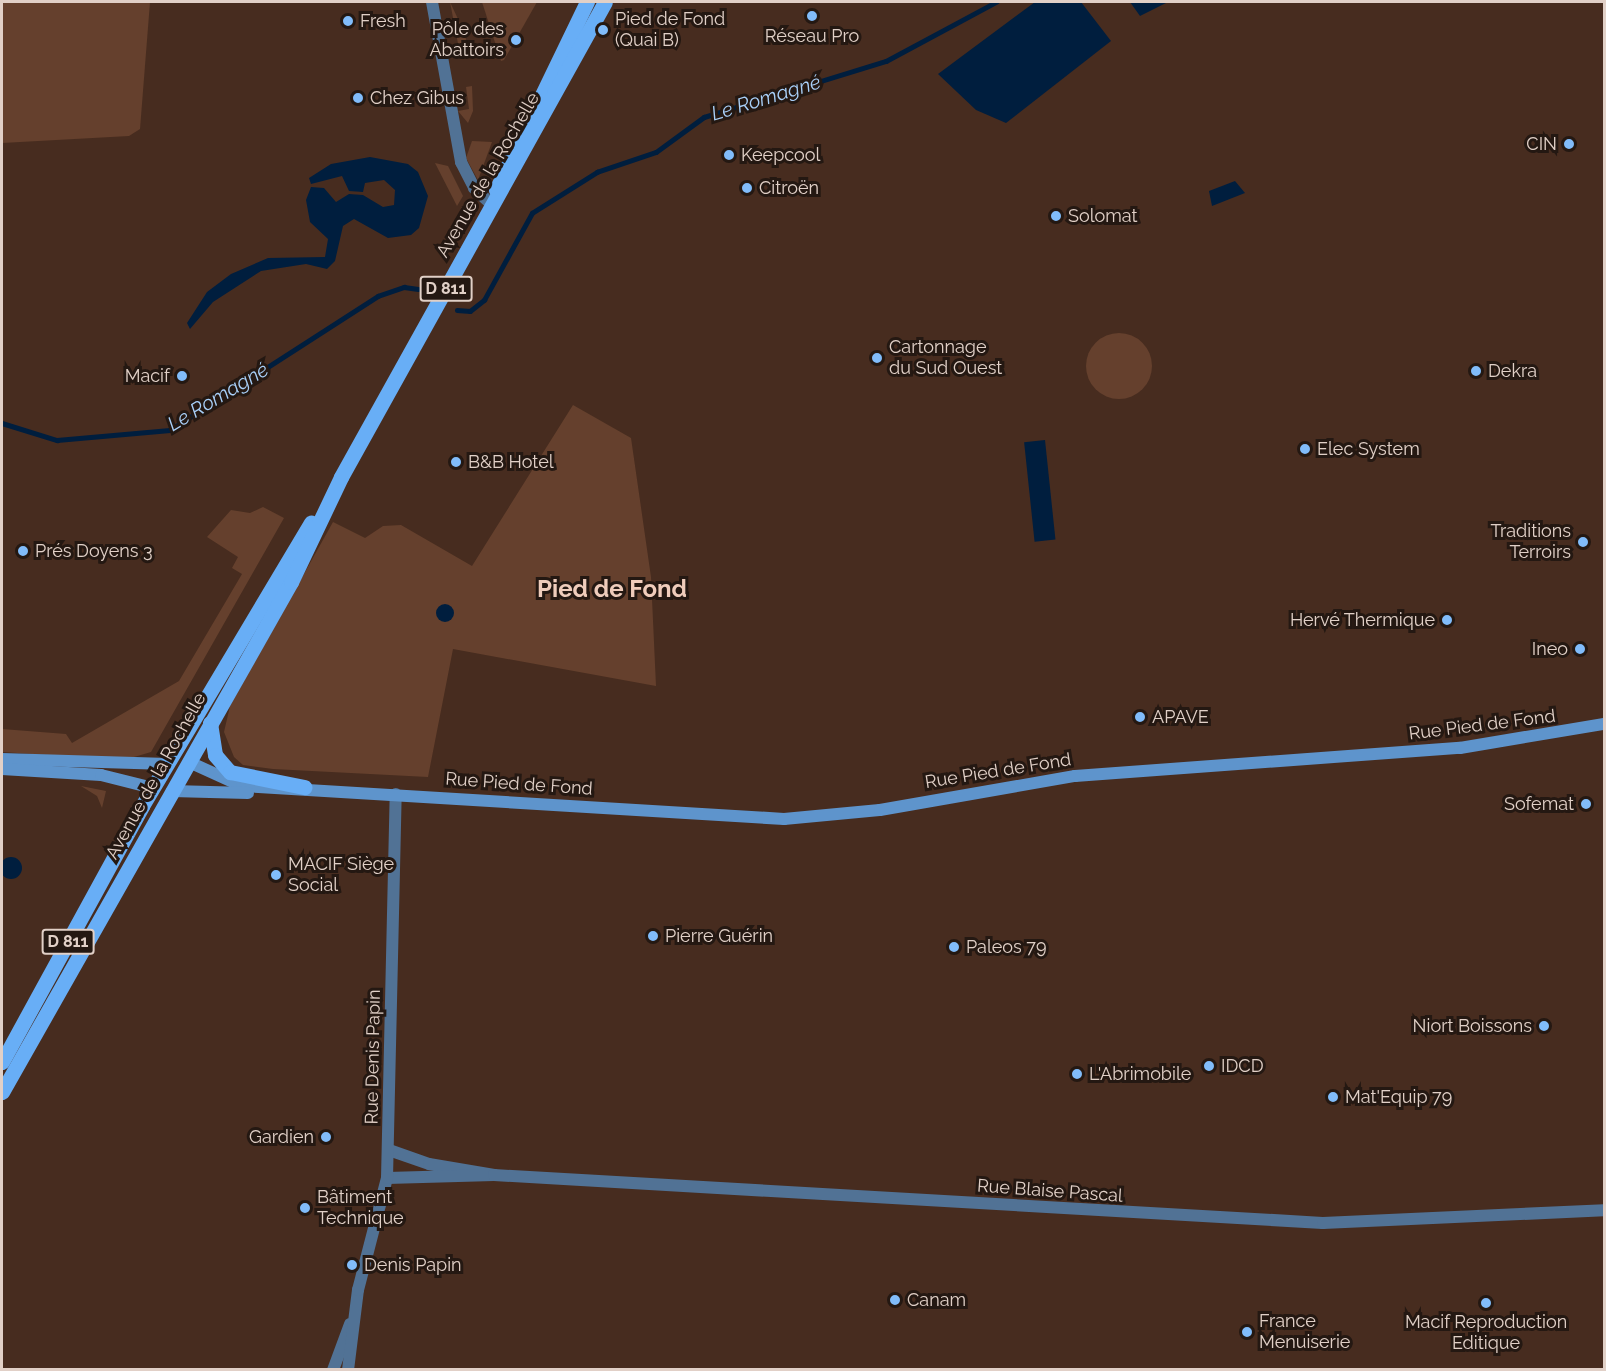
<!DOCTYPE html>
<meta charset="utf-8">
<style>
body{margin:0}
#map{position:relative;width:1606px;height:1371px;overflow:hidden;background:#472c1f;font-family:Raleway,sans-serif}
div>[style]{position:absolute}
[style*='--x']{left:calc(var(--x)*1px);top:calc(var(--y)*1px);width:calc(var(--w)*1px);rotate:calc(var(--a)*1deg)}
.green>*{inset:0;background:#65402d}
.round{border-radius:50%}
.water>*{inset:0;background:#001e3e;transform-origin:0 0}
.stream>*{height:4.5px;margin:-2.25px;padding:0 2.25px;transform-origin:2.25px;border-radius:2.25px;background:#001e3e}
.street>*{height:12px;margin:-6px;padding:0 6px;transform-origin:6px;border-radius:6px;background:#517295}
.secondary>*{height:12px;margin:-6px;padding:0 6px;transform-origin:6px;border-radius:6px;background:#5e94cc}
.primary>*{height:15px;margin:-7.5px;padding:0 7.5px;transform-origin:7.5px;border-radius:7.5px;background:#68aef6}
.dots>*{width:16px;height:16px;translate:-50% -50%;box-sizing:border-box;border:3px solid #241812;border-radius:50%}
span{translate:-50% -50%;white-space:nowrap;text-align:center;line-height:1.15;-webkit-text-stroke:6px #241812;paint-order:stroke}
.shield-label span{padding:2px 4px;background:#241812;border:2px solid;border-radius:4px;-webkit-text-stroke-width:0}
.shield-label{font-size:16px;color:#e1d0c7;font-weight:700}
.poi-label{font-size:18px;color:#e1d0c7}
.left{translate:0 -50%;text-align:left}
.right{translate:-100% -50%;text-align:right}
.street-label{font-size:18px;color:#e1d0c7}
.water-label{font-size:20px;color:#a9d0f9;font-style:italic}
.district-label{font-size:24px;color:#efccbb;font-weight:700}
.frame{position:absolute;inset:0;border:3px solid #e1d0c7;pointer-events:none}
</style>
<div id="map">
<div class="green">
<div style="clip-path:polygon(2px 2px,150px 2px,140px 129px,129px 136px,2px 143px)"></div>
<div style="clip-path:polygon(450px 2px,465px 34px,469px 58px,461px 59px)"></div>
<div style="clip-path:polygon(482px 2px,537px 2px,504px 60px,501px 61px)"></div>
<div style="clip-path:polygon(472px 86px,473px 111px,468px 123px,458px 111px,469px 109px,466px 87px)"></div>
<div style="clip-path:polygon(472px 141px,492px 142px,478px 180px,466px 158px)"></div>
<div style="clip-path:polygon(435px 163px,448px 166px,463px 196px,457px 206px)"></div>
<div class="round" style="left:1086px;top:333px;width:66px;height:66px"></div>
<div style="clip-path:polygon(573px 405px,631px 438px,651px 577px,656px 686px,453px 649px,428px 777px,273px 769px,243px 765px,234px 757px,224px 732px,230px 706px,333px 522px,365px 538px,383px 526px,401px 525px,472px 566px)"></div>
<div style="clip-path:polygon(263px 507px,284px 518px,151px 752px,124px 760px,2px 752px,2px 729px,66px 734px,72px 743px,179px 681px,242px 574px,232px 568px,238px 557px,207px 537px,231px 510px,250px 513px)"></div>
<div style="clip-path:polygon(81px 786px,106px 791px,102px 808px,97px 796px)"></div>
</div>
<div class="water">
<div style="clip-path:polygon(1035px 2px,1081px 2px,1111px 41px,1006px 123px,976px 110px,938px 74px)"></div>
<div style="clip-path:polygon(1130px 2px,1168px 2px,1140px 16px)"></div>
<div style="clip-path:polygon(370px 157px,408px 164px,418px 172px,428px 196px,419px 228px,411px 235px,388px 238px,354px 219px,343px 226px,335px 261px,327px 269px,306px 264px,261px 271px,213px 302px,190px 329px,187px 323px,207px 292px,231px 274px,268px 258px,325px 257px,328px 239px,310px 222px,306px 200px,311px 187px,324px 188px,336px 202px,349px 194px,363px 195px,383px 207px,394px 205px,395px 190px,384px 180px,365px 183px,363px 192px,349px 191px,342px 176px,311px 184px,309px 178px,331px 164px)"></div>
<div style="clip-path:polygon(1235px 181px,1245px 193px,1212px 206px,1209px 191px)"></div>
<div style="left:1045px;top:440px;width:100px;height:21px;rotate:84deg"></div>
<div class="round" style="left:436px;top:604px;width:18px;height:18px"></div>
<div class="round" style="left:0;top:857px;width:22px;height:22px"></div>
</div>
<div class="stream">
<div style="--x:457;--y:310;--w:13;--a:4"></div>
<div style="--x:470;--y:311;--w:18;--a:-38"></div>
<div style="--x:484;--y:300;--w:99;--a:-61.1"></div>
<div style="--x:532;--y:213;--w:77;--a:-32.2"></div>
<div style="--x:597;--y:172;--w:62;--a:-18.7"></div>
<div style="--x:656;--y:152;--w:59;--a:-36.1"></div>
<div style="--x:704;--y:117;--w:190;--a:-17.1"></div>
<div style="--x:886;--y:61;--w:125;--a:-28.2"></div>
<div style="--x:2;--y:423;--w:58;--a:17.2"></div>
<div style="--x:57;--y:440;--w:113;--a:-5.1"></div>
<div style="--x:170;--y:430;--w:247;--a:-32.8"></div>
<div style="--x:378;--y:296;--w:28;--a:-19"></div>
<div style="--x:404;--y:287;--w:14;--a:8"></div>
</div>
<div class="street">
<div style="--x:432;--y:2;--w:163;--a:79.7"></div>
<div style="--x:461;--y:162;--w:29;--a:63"></div>
<div style="--x:474;--y:188;--w:25;--a:43"></div>
<div style="--x:389;--y:1150;--w:42;--a:19.3"></div>
<div style="--x:429;--y:1164;--w:66;--a:9.6"></div>
<div style="--x:387;--y:1178;--w:107;--a:-1.6"></div>
<div style="--x:494;--y:1175;--w:830;--a:3.31"></div>
<div style="--x:1323;--y:1223;--w:281;--a:-2.6"></div>
<div style="--x:333;--y:1370;--w:49;--a:-69.7"></div>
<div style="--x:348;--y:1370;--w:81;--a:-82.9"></div>
<div style="--x:358;--y:1290;--w:116;--a:-75.5"></div>
<div style="--x:387;--y:1178;--w:384;--a:-88.7"></div>
</div>
<div class="secondary">
<div style="--x:2;--y:759;--w:166;--a:1.7"></div>
<div style="--x:189;--y:762;--w:58;--a:24.4"></div>
<div style="--x:242;--y:786;--w:543;--a:3.48"></div>
<div style="--x:784;--y:819;--w:96;--a:-5.4"></div>
<div style="--x:880;--y:810;--w:198;--a:-9.9"></div>
<div style="--x:1075;--y:776;--w:386;--a:-4.2"></div>
<div style="--x:1460;--y:748;--w:146;--a:-9.5"></div>
<div style="--x:2;--y:769;--w:99;--a:3.5"></div>
<div style="--x:101;--y:775;--w:54;--a:14"></div>
<div style="--x:172;--y:791;--w:76;--a:1.5"></div>
</div>
<div class="primary">
<div style="--x:496;--y:190;--w:209;--a:-64.2"></div>
<div style="--x:210;--y:723;--w:32;--a:81"></div>
<div style="--x:215;--y:755;--w:23;--a:49"></div>
<div style="--x:230;--y:772;--w:76;--a:11.5"></div>
<div style="--x:2;--y:1062;--w:292;--a:-61.3"></div>
<div style="--x:142;--y:806;--w:330;--a:-59.2"></div>
<div style="--x:2;--y:1092;--w:586;--a:-60.46"></div>
<div style="--x:291;--y:582;--w:116;--a:-64.5"></div>
<div style="--x:341;--y:477;--w:543;--a:-60.94"></div>
</div>
<div class="dots">
<div style="left:812px;top:16px;background:#81bcfa"></div>
<div style="left:348px;top:21px;background:#81bcfa"></div>
<div style="left:603px;top:30px;background:#81bcfa"></div>
<div style="left:516px;top:40px;background:#81bcfa"></div>
<div style="left:358px;top:98px;background:#81bcfa"></div>
<div style="left:1569px;top:144px;background:#81bcfa"></div>
<div style="left:729px;top:155px;background:#81bcfa"></div>
<div style="left:747px;top:188px;background:#81bcfa"></div>
<div style="left:1056px;top:216px;background:#81bcfa"></div>
<div style="left:877px;top:358px;background:#81bcfa"></div>
<div style="left:1476px;top:371px;background:#81bcfa"></div>
<div style="left:182px;top:376px;background:#81bcfa"></div>
<div style="left:1305px;top:449px;background:#81bcfa"></div>
<div style="left:456px;top:462px;background:#81bcfa"></div>
<div style="left:1583px;top:542px;background:#81bcfa"></div>
<div style="left:23px;top:551px;background:#81bcfa"></div>
<div style="left:1447px;top:620px;background:#81bcfa"></div>
<div style="left:1580px;top:649px;background:#81bcfa"></div>
<div style="left:1140px;top:717px;background:#81bcfa"></div>
<div style="left:1586px;top:804px;background:#81bcfa"></div>
<div style="left:276px;top:875px;background:#81bcfa"></div>
<div style="left:653px;top:936px;background:#81bcfa"></div>
<div style="left:954px;top:947px;background:#81bcfa"></div>
<div style="left:1544px;top:1026px;background:#81bcfa"></div>
<div style="left:1209px;top:1066px;background:#81bcfa"></div>
<div style="left:1077px;top:1074px;background:#81bcfa"></div>
<div style="left:1333px;top:1097px;background:#81bcfa"></div>
<div style="left:326px;top:1137px;background:#81bcfa"></div>
<div style="left:305px;top:1208px;background:#81bcfa"></div>
<div style="left:352px;top:1265px;background:#81bcfa"></div>
<div style="left:895px;top:1300px;background:#81bcfa"></div>
<div style="left:1486px;top:1303px;background:#81bcfa"></div>
<div style="left:1247px;top:1332px;background:#81bcfa"></div>
</div>
<div class="shield-label">
<span style="left:446px;top:289px">D 811</span>
<span style="left:68px;top:942px">D 811</span>
</div>
<div class="poi-label">
<span class="left" style="left:615px;top:30px">Pied de Fond<br>(Quai B)</span>
<span class="left" style="left:360px;top:21px">Fresh</span>
<span class="right" style="left:504px;top:40px">Pôle des<br>Abattoirs</span>
<span style="left:812px;top:36px">Réseau Pro</span>
<span class="left" style="left:370px;top:98px">Chez Gibus</span>
<span class="right" style="left:1557px;top:144px">CIN</span>
<span class="left" style="left:741px;top:155px">Keepcool</span>
<span class="left" style="left:759px;top:188px">Citroën</span>
<span class="left" style="left:1068px;top:216px">Solomat</span>
<span class="left" style="left:889px;top:358px">Cartonnage<br>du Sud Ouest</span>
<span class="left" style="left:1488px;top:371px">Dekra</span>
<span class="right" style="left:170px;top:376px">Macif</span>
<span class="left" style="left:1317px;top:449px">Elec System</span>
<span class="left" style="left:468px;top:462px">B&amp;B Hotel</span>
<span class="right" style="left:1571px;top:542px">Traditions<br>Terroirs</span>
<span class="left" style="left:35px;top:551px">Prés Doyens 3</span>
<span class="right" style="left:1435px;top:620px">Hervé Thermique</span>
<span class="right" style="left:1568px;top:649px">Ineo</span>
<span class="left" style="left:1152px;top:717px">APAVE</span>
<span class="right" style="left:1574px;top:804px">Sofemat</span>
<span class="left" style="left:288px;top:875px">MACIF Siège<br>Social</span>
<span class="left" style="left:665px;top:936px">Pierre Guérin</span>
<span class="left" style="left:966px;top:947px">Paleos 79</span>
<span class="right" style="left:1532px;top:1026px">Niort Boissons</span>
<span class="left" style="left:1221px;top:1066px">IDCD</span>
<span class="left" style="left:1089px;top:1074px">L'Abrimobile</span>
<span class="left" style="left:1345px;top:1097px">Mat'Equip 79</span>
<span class="right" style="left:314px;top:1137px">Gardien</span>
<span class="left" style="left:317px;top:1208px">Bâtiment<br>Technique</span>
<span class="left" style="left:364px;top:1265px">Denis Papin</span>
<span class="left" style="left:907px;top:1300px">Canam</span>
<span class="left" style="left:1259px;top:1332px">France<br>Menuiserie</span>
<span style="left:1486px;top:1333px">Macif Reproduction<br>Editique</span>
</div>
<div class="street-label">
<span style="left:488px;top:175px;rotate:-60deg">Avenue de la Rochelle</span>
<span style="left:1482px;top:725px;rotate:-7deg">Rue Pied de Fond</span>
<span style="left:998px;top:771px;rotate:-9deg">Rue Pied de Fond</span>
<span style="left:156px;top:776px;rotate:-61deg">Avenue de la Rochelle</span>
<span style="left:519px;top:784px;rotate:4deg">Rue Pied de Fond</span>
<span style="left:373px;top:1057px;rotate:-89deg">Rue Denis Papin</span>
<span style="left:1050px;top:1191px;rotate:4deg">Rue Blaise Pascal</span>
</div>
<div class="water-label">
<span style="left:766px;top:98px;rotate:-17deg">Le Romagné</span>
<span style="left:218px;top:397px;rotate:-31deg">Le Romagné</span>
</div>
<div class="district-label">
<span style="left:612px;top:589px">Pied de Fond</span>
</div>
<div class="frame"></div>
</div>
